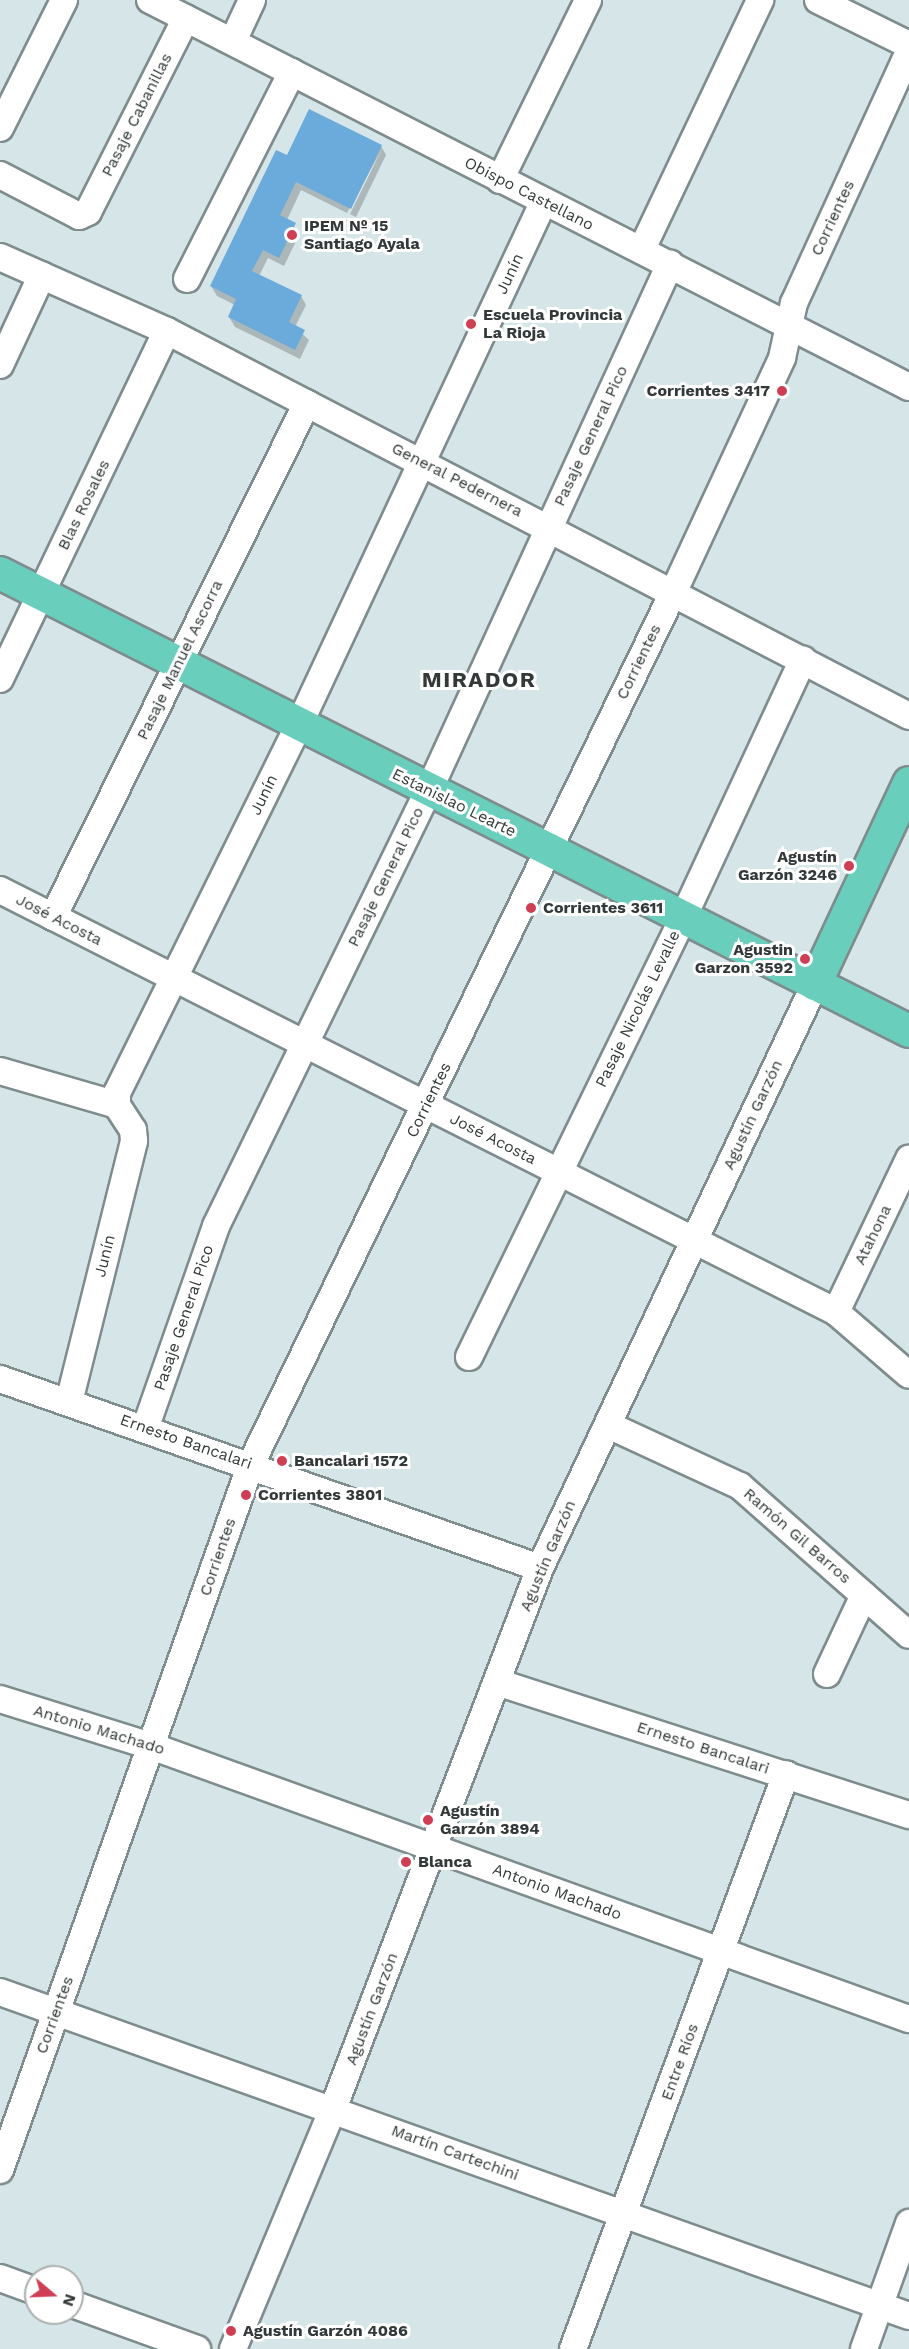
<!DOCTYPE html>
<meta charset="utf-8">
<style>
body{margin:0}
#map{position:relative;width:909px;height:2349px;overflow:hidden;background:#d6e5e7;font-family:"Work Sans",sans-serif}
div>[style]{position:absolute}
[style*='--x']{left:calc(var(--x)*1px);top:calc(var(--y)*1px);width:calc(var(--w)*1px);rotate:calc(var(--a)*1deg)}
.shadow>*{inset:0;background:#0003}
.building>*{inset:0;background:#6aabdb}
.roads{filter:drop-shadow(2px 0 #7e8c8e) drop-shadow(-2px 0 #7e8c8e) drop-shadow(0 2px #7e8c8e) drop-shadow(0 -2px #7e8c8e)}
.minor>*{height:26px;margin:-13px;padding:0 13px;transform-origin:13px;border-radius:13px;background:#fff}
.major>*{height:32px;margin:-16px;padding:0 16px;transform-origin:16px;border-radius:16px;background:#6acebc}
.dots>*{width:16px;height:16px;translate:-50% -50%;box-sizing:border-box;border:3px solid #fff;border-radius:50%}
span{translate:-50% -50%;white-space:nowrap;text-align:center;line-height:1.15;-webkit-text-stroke:6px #fff;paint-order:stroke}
.street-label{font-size:16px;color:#333939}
.poi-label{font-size:16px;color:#333939;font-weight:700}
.left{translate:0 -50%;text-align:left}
.right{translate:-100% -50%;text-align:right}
.district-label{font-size:22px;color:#333939;font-weight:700;letter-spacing:1.5px}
.north{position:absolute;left:24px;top:2265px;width:60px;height:60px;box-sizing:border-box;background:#fff;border:2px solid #adb0b0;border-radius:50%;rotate:109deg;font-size:16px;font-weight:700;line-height:24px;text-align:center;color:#333939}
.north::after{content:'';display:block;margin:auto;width:21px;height:27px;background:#cf3f54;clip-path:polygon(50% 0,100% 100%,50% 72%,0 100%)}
</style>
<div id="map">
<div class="shadow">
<div style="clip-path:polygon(381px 146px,386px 155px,356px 217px,350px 214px,382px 149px,347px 213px,301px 190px,287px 220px,300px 233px,284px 266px,268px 258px,259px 276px,301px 296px,306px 305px,295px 327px,309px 340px,300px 359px,235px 327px,229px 317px,235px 305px,217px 296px,211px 286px,288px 157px)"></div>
</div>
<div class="building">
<div style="clip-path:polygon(309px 109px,382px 145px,351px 209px,296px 182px,280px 215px,296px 223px,279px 258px,263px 250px,252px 271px,302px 295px,289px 322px,305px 330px,295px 350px,228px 317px,236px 299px,210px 286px,276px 150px,287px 155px)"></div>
</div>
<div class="roads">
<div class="minor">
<div style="--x:150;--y:0;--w:852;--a:27.02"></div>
<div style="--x:818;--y:0;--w:102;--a:26.3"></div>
<div style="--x:233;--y:41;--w:45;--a:-65.1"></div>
<div style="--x:0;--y:128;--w:143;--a:-63.4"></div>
<div style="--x:0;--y:175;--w:89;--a:27.4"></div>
<div style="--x:79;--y:216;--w:10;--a:-24"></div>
<div style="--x:88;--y:212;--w:217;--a:-63.2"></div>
<div style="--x:500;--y:180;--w:200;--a:-63.9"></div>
<div style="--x:642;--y:249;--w:276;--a:-64.6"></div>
<div style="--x:0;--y:257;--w:183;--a:23.9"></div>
<div style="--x:167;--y:331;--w:836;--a:27.42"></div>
<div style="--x:187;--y:279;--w:232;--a:-63.1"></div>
<div style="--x:0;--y:365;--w:99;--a:-65"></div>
<div style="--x:0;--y:679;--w:386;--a:-64.4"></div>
<div style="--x:0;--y:890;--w:936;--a:26.78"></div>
<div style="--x:836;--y:1312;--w:96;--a:40.8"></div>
<div style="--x:53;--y:917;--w:573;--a:-63.7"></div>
<div style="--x:0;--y:1071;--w:122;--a:16.2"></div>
<div style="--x:836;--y:1312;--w:170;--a:-64.5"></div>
<div style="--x:469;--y:1357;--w:488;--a:-64"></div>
<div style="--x:683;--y:918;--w:285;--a:-65.1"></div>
<div style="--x:0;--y:1379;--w:572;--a:19.29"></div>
<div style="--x:69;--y:1402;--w:269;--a:-76"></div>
<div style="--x:134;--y:1141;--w:11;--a:-95"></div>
<div style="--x:133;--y:1130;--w:30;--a:-123"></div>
<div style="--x:117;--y:1105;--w:12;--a:-90"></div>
<div style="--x:117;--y:1093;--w:411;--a:-63.7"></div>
<div style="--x:299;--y:725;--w:576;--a:-64.95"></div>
<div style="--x:608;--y:1425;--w:145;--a:24.8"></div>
<div style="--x:740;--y:1486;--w:225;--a:41.4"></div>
<div style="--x:145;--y:1429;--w:215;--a:-70.7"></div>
<div style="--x:216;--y:1226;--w:485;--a:-64"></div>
<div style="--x:429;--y:790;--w:579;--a:-65.38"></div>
<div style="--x:827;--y:1674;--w:87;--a:-64.9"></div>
<div style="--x:497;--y:1682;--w:433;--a:17.9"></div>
<div style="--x:0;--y:1699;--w:158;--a:17.3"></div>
<div style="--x:151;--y:1746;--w:806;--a:19.81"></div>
<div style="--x:0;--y:1992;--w:965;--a:19.62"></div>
<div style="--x:0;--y:2170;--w:749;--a:-70.43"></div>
<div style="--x:251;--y:1464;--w:970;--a:-64.15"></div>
<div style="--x:674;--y:591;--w:257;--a:-65.1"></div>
<div style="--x:782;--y:358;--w:56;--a:-77.7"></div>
<div style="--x:794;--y:303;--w:276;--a:-65.4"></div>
<div style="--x:0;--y:2278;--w:38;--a:20"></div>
<div style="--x:72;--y:2304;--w:133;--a:19.8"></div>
<div style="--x:233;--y:2349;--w:260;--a:-67.4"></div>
<div style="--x:333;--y:2109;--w:579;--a:-69.06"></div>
<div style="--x:540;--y:1568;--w:646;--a:-64.78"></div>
<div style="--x:573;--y:2349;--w:613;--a:-69.67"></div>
<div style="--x:864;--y:2349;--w:134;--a:-70.3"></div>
</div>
<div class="major">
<div style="--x:0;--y:573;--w:1018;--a:26.74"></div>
<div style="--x:815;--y:984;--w:222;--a:-64.9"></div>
</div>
</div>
<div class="dots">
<div style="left:292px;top:235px;background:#cf3f54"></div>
<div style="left:471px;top:324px;background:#cf3f54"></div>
<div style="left:782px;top:391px;background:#cf3f54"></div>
<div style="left:849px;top:866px;background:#cf3f54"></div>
<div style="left:531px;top:908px;background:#cf3f54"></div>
<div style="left:805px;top:959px;background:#cf3f54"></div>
<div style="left:282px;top:1461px;background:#cf3f54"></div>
<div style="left:246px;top:1495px;background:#cf3f54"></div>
<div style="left:428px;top:1820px;background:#cf3f54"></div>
<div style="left:406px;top:1862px;background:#cf3f54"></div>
<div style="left:231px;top:2331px;background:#cf3f54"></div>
</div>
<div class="street-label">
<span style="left:137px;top:115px;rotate:-63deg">Pasaje Cabanillas</span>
<span style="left:529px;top:194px;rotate:27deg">Obispo Castellano</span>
<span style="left:833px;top:218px;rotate:-65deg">Corrientes</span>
<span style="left:510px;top:274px;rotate:-65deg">Junín</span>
<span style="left:591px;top:436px;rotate:-65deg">Pasaje General Pico</span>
<span style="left:457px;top:480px;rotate:27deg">General Pedernera</span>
<span style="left:84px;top:505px;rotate:-64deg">Blas Rosales</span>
<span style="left:180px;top:660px;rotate:-64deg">Pasaje Manuel Ascorra</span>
<span style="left:639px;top:662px;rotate:-64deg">Corrientes</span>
<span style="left:264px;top:795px;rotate:-64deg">Junín</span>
<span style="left:454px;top:803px;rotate:26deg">Estanislao Learte</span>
<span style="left:386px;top:877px;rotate:-64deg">Pasaje General Pico</span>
<span style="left:59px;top:920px;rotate:27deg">José Acosta</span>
<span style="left:638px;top:1009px;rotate:-64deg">Pasaje Nicolás Levalle</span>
<span style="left:429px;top:1100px;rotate:-64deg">Corrientes</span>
<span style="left:753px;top:1115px;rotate:-65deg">Agustín Garzón</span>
<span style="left:493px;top:1139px;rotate:27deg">José Acosta</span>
<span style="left:873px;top:1235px;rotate:-64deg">Atahona</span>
<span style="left:105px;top:1256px;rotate:-76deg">Junín</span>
<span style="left:184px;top:1318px;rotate:-71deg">Pasaje General Pico</span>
<span style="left:186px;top:1442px;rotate:19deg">Ernesto Bancalari</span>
<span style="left:797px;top:1536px;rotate:41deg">Ramón Gil Barros</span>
<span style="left:548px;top:1556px;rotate:-67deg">Agustín Garzón</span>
<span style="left:218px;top:1557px;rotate:-71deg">Corrientes</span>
<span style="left:99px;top:1730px;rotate:17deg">Antonio Machado</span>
<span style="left:703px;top:1748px;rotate:18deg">Ernesto Bancalari</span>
<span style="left:557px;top:1892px;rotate:20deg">Antonio Machado</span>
<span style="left:372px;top:2009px;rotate:-69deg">Agustín Garzón</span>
<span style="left:55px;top:2015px;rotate:-70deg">Corrientes</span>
<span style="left:680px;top:2062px;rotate:-70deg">Entre Ríos</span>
<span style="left:455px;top:2153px;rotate:20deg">Martín Cartechini</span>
</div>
<div class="poi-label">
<span class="left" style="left:304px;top:235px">IPEM Nº 15<br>Santiago Ayala</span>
<span class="left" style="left:483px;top:324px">Escuela Provincia<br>La Rioja</span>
<span class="right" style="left:770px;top:391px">Corrientes 3417</span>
<span class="right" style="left:837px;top:866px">Agustín<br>Garzón 3246</span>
<span class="left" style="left:543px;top:908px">Corrientes 3611</span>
<span class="right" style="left:793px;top:959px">Agustin<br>Garzon 3592</span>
<span class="left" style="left:294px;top:1461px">Bancalari 1572</span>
<span class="left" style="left:258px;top:1495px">Corrientes 3801</span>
<span class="left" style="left:440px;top:1820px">Agustín<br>Garzón 3894</span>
<span class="left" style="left:418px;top:1862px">Blanca</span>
<span class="left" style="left:243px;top:2331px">Agustín Garzón 4086</span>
</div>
<div class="district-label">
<span style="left:479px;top:680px">MIRADOR</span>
</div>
<div class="north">N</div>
</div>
